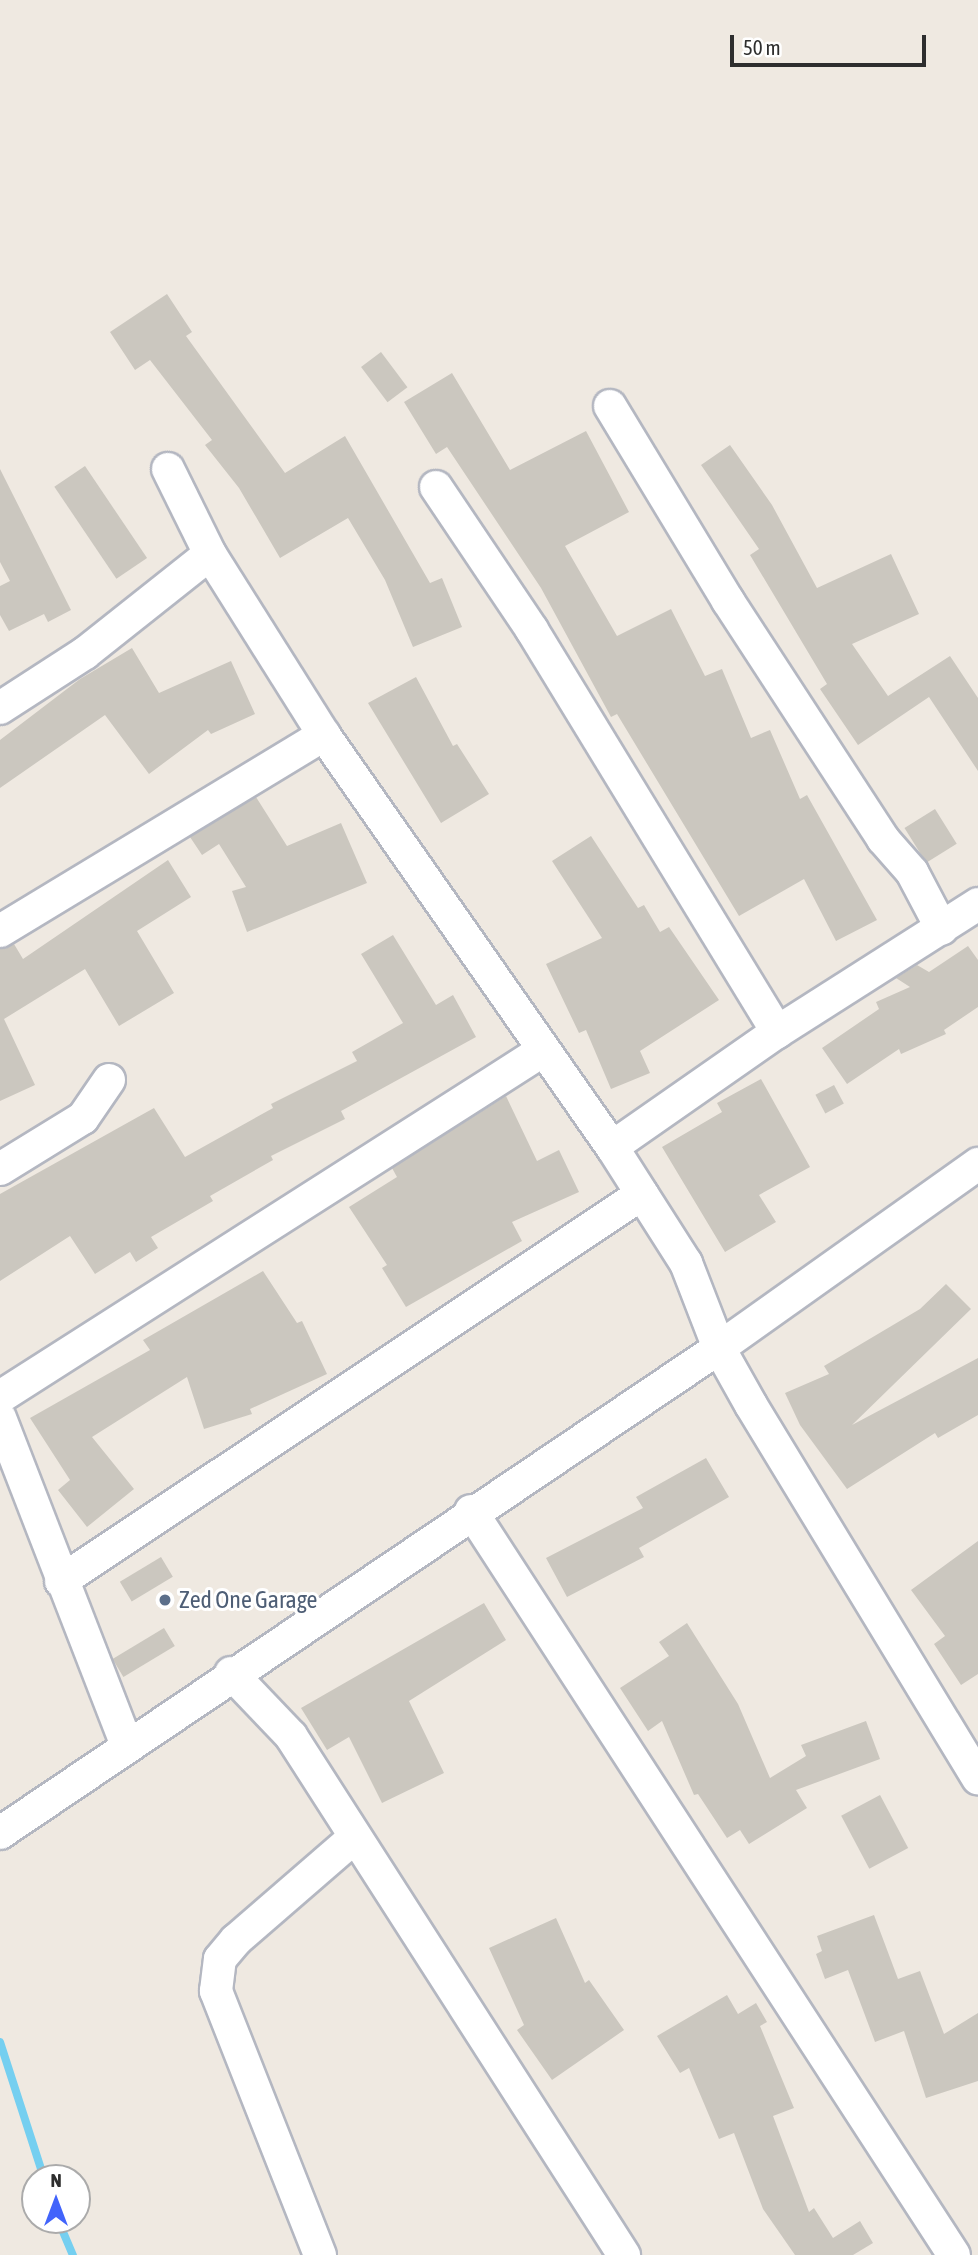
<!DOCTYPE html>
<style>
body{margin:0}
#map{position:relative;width:978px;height:2255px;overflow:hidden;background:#efe9e1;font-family:"Asap Condensed",sans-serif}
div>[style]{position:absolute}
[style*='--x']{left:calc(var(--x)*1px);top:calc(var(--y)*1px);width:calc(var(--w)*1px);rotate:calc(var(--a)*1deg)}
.stream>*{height:8px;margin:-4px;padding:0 4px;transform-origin:4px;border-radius:4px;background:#75cff0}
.building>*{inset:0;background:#cbc7bf;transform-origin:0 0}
.roads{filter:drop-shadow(2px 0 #b4b7c1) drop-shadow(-2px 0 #b4b7c1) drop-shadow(0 2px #b4b7c1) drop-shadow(0 -2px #b4b7c1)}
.street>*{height:32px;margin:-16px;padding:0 16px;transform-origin:16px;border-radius:16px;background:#fff}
.dots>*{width:19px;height:19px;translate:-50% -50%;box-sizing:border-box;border:4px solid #fff;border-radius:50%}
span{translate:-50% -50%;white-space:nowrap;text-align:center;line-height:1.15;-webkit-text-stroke:6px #fff;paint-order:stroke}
.service-label{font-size:24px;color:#4e5e75}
.left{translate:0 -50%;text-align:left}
.north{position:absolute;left:21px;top:2164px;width:70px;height:70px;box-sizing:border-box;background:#fff;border:2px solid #ababab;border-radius:50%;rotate:0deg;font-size:19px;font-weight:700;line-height:28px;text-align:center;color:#2e2e2e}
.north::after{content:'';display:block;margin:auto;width:24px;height:32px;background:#4264fb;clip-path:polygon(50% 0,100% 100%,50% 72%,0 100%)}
.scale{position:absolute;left:730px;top:35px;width:196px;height:32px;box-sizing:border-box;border:4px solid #2e2e2e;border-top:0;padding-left:9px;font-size:21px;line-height:24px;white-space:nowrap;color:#2e2e2e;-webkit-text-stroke:5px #fff;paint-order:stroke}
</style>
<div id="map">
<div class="stream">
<div style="--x:0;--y:2042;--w:143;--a:72.1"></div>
<div style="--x:58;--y:2220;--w:38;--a:67"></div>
</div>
<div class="building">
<div style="clip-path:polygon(167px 294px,192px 332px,186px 336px,285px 473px,345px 436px,430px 583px,442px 578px,462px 627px,413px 647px,385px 580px,348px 518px,280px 558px,239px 488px,205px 445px,212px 440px,150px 360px,135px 370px,110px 332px)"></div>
<div style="left:381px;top:352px;width:44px;height:25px;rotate:53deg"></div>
<div style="clip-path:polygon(452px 373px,510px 470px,586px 431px,629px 512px,565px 546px,617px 636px,671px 609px,705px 676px,722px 669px,751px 738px,770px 730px,800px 799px,807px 795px,877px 920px,836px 941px,804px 879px,739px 916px,617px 714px,611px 717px,541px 588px,447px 447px,436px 454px,404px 402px)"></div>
<div style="clip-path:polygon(730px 445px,772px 505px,817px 588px,891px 554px,919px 614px,852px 644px,888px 696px,950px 656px,978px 698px,978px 771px,929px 697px,858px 745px,820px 689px,827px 684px,750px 555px,759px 549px,701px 465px)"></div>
<div style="left:85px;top:466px;width:111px;height:37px;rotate:56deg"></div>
<div style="clip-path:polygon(0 469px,71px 610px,48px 622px,44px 614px,9px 631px,0 615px,0 586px,10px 581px,0 562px)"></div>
<div style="clip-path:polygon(132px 648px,159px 693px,231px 661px,255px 714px,211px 734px,208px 730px,149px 774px,105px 715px,0 788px,0 740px,80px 679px)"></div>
<div style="clip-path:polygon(416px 677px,453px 746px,457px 744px,489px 794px,441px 823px,368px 703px)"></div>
<div style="clip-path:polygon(256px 797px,287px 846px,341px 823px,367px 883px,247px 932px,232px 891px,246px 887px,219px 844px,202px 855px,190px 837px)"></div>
<div style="left:935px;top:809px;width:41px;height:36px;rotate:58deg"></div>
<div style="clip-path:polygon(591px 836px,638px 908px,644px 905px,660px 932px,669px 927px,719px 1000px,640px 1051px,650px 1073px,611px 1089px,586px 1030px,579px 1033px,546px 964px,602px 938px,552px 861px)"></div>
<div style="clip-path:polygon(168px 860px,191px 897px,137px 931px,174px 993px,119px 1026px,85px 969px,4px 1019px,35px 1085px,0 1101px,0 949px,14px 944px,23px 959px)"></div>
<div style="clip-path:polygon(393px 935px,436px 1005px,453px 995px,476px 1037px,341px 1111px,345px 1119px,271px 1156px,273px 1160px,210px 1196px,213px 1201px,151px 1237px,158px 1248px,136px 1262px,130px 1252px,95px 1274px,70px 1236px,0 1281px,0 1194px,154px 1108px,185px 1157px,273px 1108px,271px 1104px,357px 1061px,352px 1052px,403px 1023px,361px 954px)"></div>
<div style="clip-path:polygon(968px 946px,978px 960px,978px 1007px,944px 1030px,946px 1034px,901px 1054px,899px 1049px,847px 1084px,822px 1048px,879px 1009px,876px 1002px,910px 987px,896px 978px,917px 965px,929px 972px)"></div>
<div style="clip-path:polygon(761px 1079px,810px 1167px,759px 1195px,776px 1222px,725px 1252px,662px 1147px,722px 1112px,717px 1103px)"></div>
<div style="left:834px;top:1085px;width:21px;height:21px;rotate:62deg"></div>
<div style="clip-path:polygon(506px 1096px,537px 1161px,559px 1150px,579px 1192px,512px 1222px,522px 1241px,406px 1307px,382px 1268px,387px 1265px,349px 1207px,397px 1177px,392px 1168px)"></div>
<div style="clip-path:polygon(263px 1271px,297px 1323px,302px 1321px,327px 1374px,250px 1409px,252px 1414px,204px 1429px,187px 1377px,92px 1437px,134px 1489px,87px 1527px,58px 1490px,70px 1480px,30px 1418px,150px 1350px,143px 1340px)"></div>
<div style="clip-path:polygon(946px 1284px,971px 1309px,852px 1425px,978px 1358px,978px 1415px,938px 1438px,935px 1433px,847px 1489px,800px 1425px,785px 1393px,829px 1374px,824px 1366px,920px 1309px)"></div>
<div style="clip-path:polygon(706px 1458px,729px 1497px,639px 1548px,644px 1557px,567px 1597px,546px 1558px,643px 1508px,636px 1497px)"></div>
<div style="clip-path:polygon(978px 1541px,978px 1674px,961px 1685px,934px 1644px,945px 1636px,911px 1590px)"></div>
<div style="left:161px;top:1557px;width:23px;height:48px;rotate:59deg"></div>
<div style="clip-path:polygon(484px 1603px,506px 1640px,409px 1701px,444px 1773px,382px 1803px,349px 1737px,327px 1750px,301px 1708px)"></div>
<div style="clip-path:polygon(687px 1623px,738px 1704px,770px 1778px,806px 1756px,801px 1745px,866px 1721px,880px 1759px,796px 1790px,807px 1808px,749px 1844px,740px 1830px,727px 1838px,698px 1794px,694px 1795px,662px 1721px,648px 1731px,620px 1688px,669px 1656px,659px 1642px)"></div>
<div style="left:164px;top:1628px;width:21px;height:60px;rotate:59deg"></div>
<div style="left:880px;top:1795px;width:60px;height:44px;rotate:62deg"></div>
<div style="clip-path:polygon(874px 1915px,898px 1979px,920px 1971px,944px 2034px,978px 2013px,978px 2081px,926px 2098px,904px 2031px,875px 2042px,848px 1970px,825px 1979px,816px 1954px,822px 1951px,817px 1936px)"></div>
<div style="clip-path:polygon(556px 1918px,585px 1983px,589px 1980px,624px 2030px,552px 2080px,517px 2030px,524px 2025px,489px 1948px)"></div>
<div style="clip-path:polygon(727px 1995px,738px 2014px,756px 2003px,767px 2022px,760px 2026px,794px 2108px,773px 2116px,809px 2212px,814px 2208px,833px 2238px,860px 2221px,873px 2243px,853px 2255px,795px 2255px,763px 2209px,734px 2133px,719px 2139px,689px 2068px,680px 2073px,657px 2036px)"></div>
</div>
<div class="roads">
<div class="street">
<div style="--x:610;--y:406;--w:228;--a:58.8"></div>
<div style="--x:728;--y:601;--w:284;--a:56.9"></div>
<div style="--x:883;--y:839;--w:44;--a:48.7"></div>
<div style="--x:912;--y:872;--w:64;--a:62.2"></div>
<div style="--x:168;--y:469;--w:95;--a:63.7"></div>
<div style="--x:210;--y:554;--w:214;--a:57.8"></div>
<div style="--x:324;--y:735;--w:503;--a:55.05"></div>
<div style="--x:436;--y:487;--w:172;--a:56.1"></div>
<div style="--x:532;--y:630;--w:471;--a:58.6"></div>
<div style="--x:0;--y:708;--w:101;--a:-32.9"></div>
<div style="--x:85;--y:653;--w:159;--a:-38.4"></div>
<div style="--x:978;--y:904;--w:238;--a:147.5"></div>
<div style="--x:777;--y:1032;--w:201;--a:145.1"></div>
<div style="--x:612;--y:1147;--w:138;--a:57.5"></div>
<div style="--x:686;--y:1263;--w:91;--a:68.8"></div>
<div style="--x:719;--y:1348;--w:65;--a:60.7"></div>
<div style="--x:751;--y:1405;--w:437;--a:58.7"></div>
<div style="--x:0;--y:931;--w:379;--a:-31.2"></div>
<div style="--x:0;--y:1169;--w:97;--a:-31.6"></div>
<div style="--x:83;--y:1118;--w:46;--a:-55.6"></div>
<div style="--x:0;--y:1397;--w:643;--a:-32.55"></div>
<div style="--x:0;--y:1418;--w:351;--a:68.8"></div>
<div style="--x:471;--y:1511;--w:887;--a:57.01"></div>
<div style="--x:61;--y:1581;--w:698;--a:-33.67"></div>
<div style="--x:231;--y:1673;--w:87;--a:46.4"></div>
<div style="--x:291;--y:1736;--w:617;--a:57.32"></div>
<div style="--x:0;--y:1833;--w:867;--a:-34"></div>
<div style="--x:719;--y:1348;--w:318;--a:-35.4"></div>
<div style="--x:320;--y:2255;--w:284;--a:-111.5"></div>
<div style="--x:216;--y:1991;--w:32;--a:-83"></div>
<div style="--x:220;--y:1959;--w:25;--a:-50"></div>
<div style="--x:236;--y:1940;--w:157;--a:-40.9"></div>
</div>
</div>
<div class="dots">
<div style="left:165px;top:1600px;background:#5c6f8a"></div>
</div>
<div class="service-label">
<span class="left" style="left:179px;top:1600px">Zed One Garage</span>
</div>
<div class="north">N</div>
<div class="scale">50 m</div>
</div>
